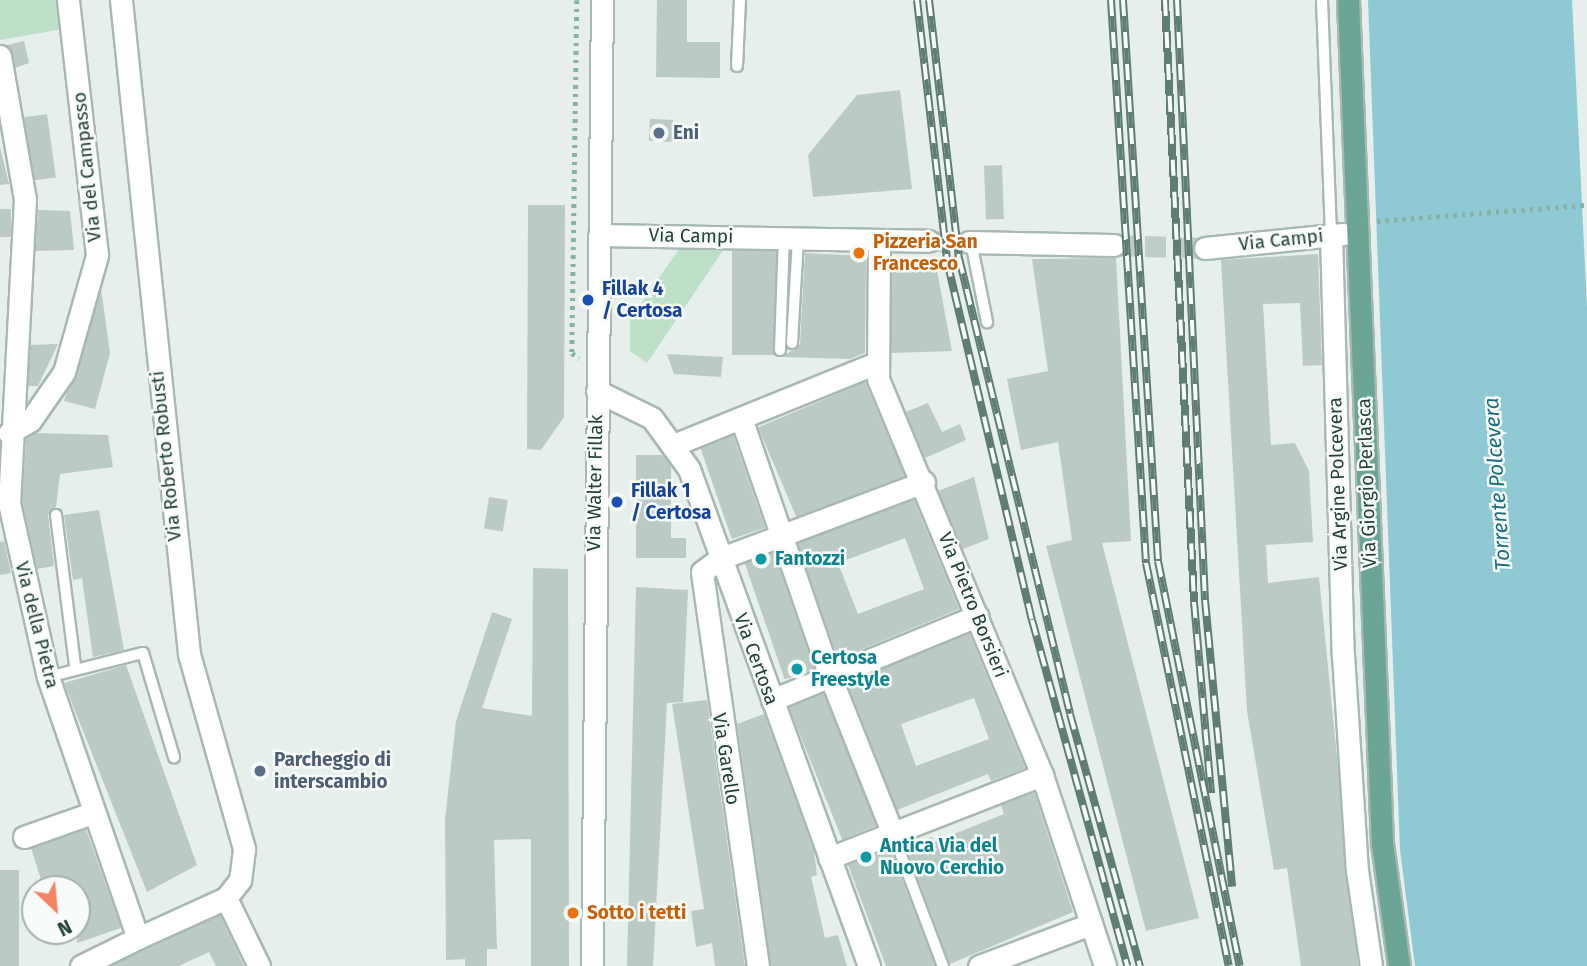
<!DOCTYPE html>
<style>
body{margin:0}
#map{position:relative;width:1587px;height:966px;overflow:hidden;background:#e6efeb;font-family:"Fira Sans",sans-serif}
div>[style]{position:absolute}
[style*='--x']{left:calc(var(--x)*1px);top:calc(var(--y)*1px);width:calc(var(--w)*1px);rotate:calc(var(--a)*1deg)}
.green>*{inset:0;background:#bfe0c8}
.water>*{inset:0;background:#8ec9d4}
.building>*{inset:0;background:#bbcac4;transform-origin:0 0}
.minor-tunnel>*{height:21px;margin-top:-10.5px;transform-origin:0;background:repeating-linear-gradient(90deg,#bfccc8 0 21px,transparent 0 31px)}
.path>*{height:4.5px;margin-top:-2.25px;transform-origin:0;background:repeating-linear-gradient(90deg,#86b3a5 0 3.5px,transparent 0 8.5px)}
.roads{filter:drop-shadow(2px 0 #a8b8b2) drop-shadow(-2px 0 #a8b8b2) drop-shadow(0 2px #a8b8b2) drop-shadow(0 -2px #a8b8b2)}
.service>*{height:10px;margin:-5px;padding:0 5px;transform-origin:5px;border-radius:5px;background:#fff}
.minor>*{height:21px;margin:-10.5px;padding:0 10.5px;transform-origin:10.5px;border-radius:10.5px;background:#fff}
.secondary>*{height:21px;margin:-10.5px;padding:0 10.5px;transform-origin:10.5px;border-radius:10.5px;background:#fff}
.primary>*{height:21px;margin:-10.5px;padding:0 10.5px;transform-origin:10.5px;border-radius:10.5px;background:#6aa596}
.rail>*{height:8px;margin-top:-4px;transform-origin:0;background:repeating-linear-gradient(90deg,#f7fbf9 0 16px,#5f7d75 0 32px);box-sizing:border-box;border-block:2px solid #5f7d75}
.dots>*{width:19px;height:19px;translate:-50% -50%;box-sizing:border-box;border:4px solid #f7fbf9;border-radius:50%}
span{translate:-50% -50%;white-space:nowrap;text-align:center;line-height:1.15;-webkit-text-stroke:5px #f7fbf9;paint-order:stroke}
.service-label{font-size:19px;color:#4e5e75;font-weight:700}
.left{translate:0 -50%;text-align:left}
.street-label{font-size:19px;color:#24423a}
.food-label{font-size:19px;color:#c56008;font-weight:700}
.transit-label{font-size:19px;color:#164399;font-weight:700}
.culture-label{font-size:19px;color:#0d838f;font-weight:700}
.water-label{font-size:21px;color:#1c6f80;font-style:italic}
.north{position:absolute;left:21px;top:875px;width:70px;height:70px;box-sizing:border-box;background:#f7fbf9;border:2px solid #a3b1ad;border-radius:50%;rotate:154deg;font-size:19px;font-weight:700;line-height:28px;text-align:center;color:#24423a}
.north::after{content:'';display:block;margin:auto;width:24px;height:32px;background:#f4845f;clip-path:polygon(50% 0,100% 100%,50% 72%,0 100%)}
</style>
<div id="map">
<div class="green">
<div style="clip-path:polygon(0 0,59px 0,63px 29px,0 40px)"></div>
<div style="clip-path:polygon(682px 245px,726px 246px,647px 363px,630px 351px,630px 319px)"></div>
</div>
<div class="water">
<div style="clip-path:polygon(1368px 0,1572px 0,1587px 307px,1587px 966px,1415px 966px,1400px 850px)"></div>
</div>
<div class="building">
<div style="clip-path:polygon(657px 0,687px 0,687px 42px,720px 42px,720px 78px,656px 77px)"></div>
<div style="clip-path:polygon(24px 41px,29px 63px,15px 68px,7px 45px)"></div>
<div style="clip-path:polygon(900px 90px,912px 189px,813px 197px,808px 155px,857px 95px)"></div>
<div style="left:47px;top:114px;width:64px;height:23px;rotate:82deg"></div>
<div style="left:673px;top:120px;width:22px;height:23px;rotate:93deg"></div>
<div style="clip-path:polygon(0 147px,9px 184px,0 185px)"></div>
<div style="left:1002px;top:165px;width:54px;height:18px;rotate:88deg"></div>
<div style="clip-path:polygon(528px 205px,565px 205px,564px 417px,541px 450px,527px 449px)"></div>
<div style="left:0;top:209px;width:11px;height:28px"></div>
<div style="clip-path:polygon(38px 210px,70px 211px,74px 250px,35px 251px)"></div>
<div style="left:732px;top:251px;width:44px;height:104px"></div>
<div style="clip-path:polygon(805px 253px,866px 256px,865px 353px,850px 359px,783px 357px,800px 344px)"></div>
<div style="clip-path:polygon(1318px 254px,1322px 365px,1303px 366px,1300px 303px,1263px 304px,1271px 445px,1295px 443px,1309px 471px,1313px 542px,1266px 545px,1268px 583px,1319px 577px,1358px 966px,1301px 966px,1287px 868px,1274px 870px,1247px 711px,1221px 260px)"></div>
<div style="clip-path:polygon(892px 257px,935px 260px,952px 351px,891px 353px)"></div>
<div style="clip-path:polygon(1116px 258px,1131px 541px,1102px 543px,1199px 918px,1146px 931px,1046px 546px,1072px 540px,1058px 442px,1021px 450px,1007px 379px,1048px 371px,1032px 259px)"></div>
<div style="clip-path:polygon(101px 289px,110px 353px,95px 409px,64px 401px)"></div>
<div style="clip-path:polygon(58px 344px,38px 386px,28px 386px,30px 345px)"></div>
<div style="clip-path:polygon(667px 354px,723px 357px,721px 377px,674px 374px)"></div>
<div style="left:865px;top:382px;width:102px;height:116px;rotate:67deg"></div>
<div style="clip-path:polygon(928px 403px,942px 432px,960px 424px,966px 440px,925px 458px,906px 412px)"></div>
<div style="clip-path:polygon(35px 433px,108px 435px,113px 467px,60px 474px,56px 507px,48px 515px,54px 566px,37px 569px,22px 502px,26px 439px)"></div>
<div style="left:733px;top:435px;width:98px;height:35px;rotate:71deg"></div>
<div style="clip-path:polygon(636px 455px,662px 455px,671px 466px,671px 538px,686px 538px,686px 558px,636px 558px)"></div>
<div style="clip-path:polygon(974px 477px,989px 539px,963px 549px,938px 491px)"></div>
<div style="left:489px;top:497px;width:19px;height:32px;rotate:9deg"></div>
<div style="clip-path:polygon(evenodd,914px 500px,959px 609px,838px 659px,798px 543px,914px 500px,905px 538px,924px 589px,858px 614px,838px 563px,905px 538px)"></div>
<div style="clip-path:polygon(99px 510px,124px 650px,93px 657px,82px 578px,73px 580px,64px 515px)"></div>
<div style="clip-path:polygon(4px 541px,11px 573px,0 575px,0 542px)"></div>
<div style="left:774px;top:553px;width:123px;height:31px;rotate:71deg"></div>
<div style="clip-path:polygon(533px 568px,568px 569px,569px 966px,531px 966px,531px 839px,494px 840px,497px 949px,487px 949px,487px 966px,465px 966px,465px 959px,446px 960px,445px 820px,456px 721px,492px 612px,512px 619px,482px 708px,532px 716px)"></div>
<div style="clip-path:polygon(636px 587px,688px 590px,683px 702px,667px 703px,653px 966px,627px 966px)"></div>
<div style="clip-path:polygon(evenodd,969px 633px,1025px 768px,991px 781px,988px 774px,897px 810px,847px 683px,969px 633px,974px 698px,989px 739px,916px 766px,901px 724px,974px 698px)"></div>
<div style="clip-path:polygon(126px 665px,197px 865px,147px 892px,64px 683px)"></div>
<div style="left:823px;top:693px;width:143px;height:37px;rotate:68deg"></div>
<div style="clip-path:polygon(707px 700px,745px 966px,715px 966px,712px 943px,696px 947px,691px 911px,704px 909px,672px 704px)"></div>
<div style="clip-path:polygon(764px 714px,814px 851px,817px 875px,811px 877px,825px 938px,838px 935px,847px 966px,771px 966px,737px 724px)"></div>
<div style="clip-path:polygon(1034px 792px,1073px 912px,950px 964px,906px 846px,932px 837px,934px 842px,1004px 814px,1001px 805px)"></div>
<div style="clip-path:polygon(86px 829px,121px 928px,77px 943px,77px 889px,44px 889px,31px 848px)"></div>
<div style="clip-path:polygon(887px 849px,891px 851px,935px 966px,886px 966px,848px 865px)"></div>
<div style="left:0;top:870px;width:19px;height:96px"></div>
<div style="clip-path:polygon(220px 915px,244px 966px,216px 966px,209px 952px,179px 966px,111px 966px)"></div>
</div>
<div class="minor-tunnel">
<div style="--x:928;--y:241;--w:41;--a:1.4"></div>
<div style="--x:1114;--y:245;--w:91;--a:1.9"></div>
</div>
<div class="path">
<div style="--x:577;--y:0;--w:353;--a:90.8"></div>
<div style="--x:572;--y:353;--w:9;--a:36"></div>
<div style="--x:1377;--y:221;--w:211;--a:-4.4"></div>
</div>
<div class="roads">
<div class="service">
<div style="--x:1322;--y:0;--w:235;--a:87.8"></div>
<div style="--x:737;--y:66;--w:66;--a:-87.4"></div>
<div style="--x:971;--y:242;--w:82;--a:78.7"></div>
<div style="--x:792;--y:343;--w:105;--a:-86.7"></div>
<div style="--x:780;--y:350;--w:112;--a:-88"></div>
<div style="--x:56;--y:515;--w:152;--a:82.8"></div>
<div style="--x:48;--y:677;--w:98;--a:-14.2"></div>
<div style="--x:143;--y:653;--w:109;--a:73.4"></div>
<div style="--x:893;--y:834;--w:141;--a:69.3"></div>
</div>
<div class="minor">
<div style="--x:121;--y:0;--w:658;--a:84.06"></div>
<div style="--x:189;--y:654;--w:203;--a:74.2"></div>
<div style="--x:244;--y:849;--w:31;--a:97"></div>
<div style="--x:240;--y:880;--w:23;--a:128"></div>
<div style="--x:0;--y:56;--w:145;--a:80.1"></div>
<div style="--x:25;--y:199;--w:304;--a:93"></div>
<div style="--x:9;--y:503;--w:178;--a:77.4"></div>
<div style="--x:48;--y:677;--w:276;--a:71"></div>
<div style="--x:138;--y:938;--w:97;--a:-24.4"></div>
<div style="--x:226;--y:898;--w:76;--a:64.1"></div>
<div style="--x:599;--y:235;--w:329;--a:1"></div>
<div style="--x:1331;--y:235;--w:420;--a:88.4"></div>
<div style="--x:1343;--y:655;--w:215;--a:86.3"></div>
<div style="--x:1357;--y:870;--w:97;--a:81.7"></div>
<div style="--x:879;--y:240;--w:139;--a:90.4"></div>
<div style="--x:878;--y:379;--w:429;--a:67.5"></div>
<div style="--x:1042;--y:775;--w:201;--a:71.7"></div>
<div style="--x:969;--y:242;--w:145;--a:1.2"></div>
<div style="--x:1205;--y:248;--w:139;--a:-5.8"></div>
<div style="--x:597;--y:391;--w:61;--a:26.1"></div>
<div style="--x:652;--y:418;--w:63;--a:54"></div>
<div style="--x:689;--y:469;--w:529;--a:70.09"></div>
<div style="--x:741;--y:418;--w:273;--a:71"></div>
<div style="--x:830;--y:676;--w:170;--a:68.3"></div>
<div style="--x:9;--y:433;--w:24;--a:-30"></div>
<div style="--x:30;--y:421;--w:60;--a:-55.2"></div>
<div style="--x:64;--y:372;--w:122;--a:-74.2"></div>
<div style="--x:97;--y:255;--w:257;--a:-96.5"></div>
<div style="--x:676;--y:444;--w:214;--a:-22"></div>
<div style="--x:772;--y:700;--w:222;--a:-22.3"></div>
<div style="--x:24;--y:837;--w:72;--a:-19.4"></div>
<div style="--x:829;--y:858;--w:229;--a:-21.3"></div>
<div style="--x:81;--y:966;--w:64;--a:-26.2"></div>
<div style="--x:758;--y:966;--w:398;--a:-98.1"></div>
<div style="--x:702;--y:572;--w:21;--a:-37"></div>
<div style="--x:719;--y:559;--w:219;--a:-20.6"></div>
<div style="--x:979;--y:966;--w:120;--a:-20.6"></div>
</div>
<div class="secondary">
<div style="--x:592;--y:966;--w:966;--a:-89.41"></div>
</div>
<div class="primary">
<div style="--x:1348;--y:0;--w:844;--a:87.69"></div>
<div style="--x:1382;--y:843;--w:124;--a:82.1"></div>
</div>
</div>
<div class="rail">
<div style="--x:917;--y:0;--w:263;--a:83.4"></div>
<div style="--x:947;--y:261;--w:369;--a:76.7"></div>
<div style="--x:1032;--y:620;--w:359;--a:74.6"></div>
<div style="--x:929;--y:0;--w:260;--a:83.4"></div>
<div style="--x:959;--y:258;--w:469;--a:76.3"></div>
<div style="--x:1070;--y:714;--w:262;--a:74.5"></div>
<div style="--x:1111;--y:0;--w:564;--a:86.44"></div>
<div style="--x:1146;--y:563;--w:411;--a:78.4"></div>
<div style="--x:1123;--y:0;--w:562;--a:86.43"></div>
<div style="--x:1158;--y:561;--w:413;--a:78.6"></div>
<div style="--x:1165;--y:0;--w:603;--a:87.24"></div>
<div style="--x:1194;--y:602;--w:192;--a:84.9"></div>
<div style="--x:1177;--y:0;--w:601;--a:87.33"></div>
<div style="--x:1205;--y:600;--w:288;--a:84.6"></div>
</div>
<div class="dots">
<div style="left:659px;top:133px;background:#5c6f8a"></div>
<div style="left:859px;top:253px;background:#e8710a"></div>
<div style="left:588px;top:300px;background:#1a4fb4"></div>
<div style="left:617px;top:502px;background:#1a4fb4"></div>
<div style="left:761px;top:559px;background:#0f9aa8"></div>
<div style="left:797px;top:669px;background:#0f9aa8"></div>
<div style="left:260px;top:771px;background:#5c6f8a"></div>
<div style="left:866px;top:857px;background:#0f9aa8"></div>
<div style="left:573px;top:913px;background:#e8710a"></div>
</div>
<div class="service-label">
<span class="left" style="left:673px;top:133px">Eni</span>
<span class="left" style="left:274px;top:771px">Parcheggio di<br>interscambio</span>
</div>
<div class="street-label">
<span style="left:87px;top:167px;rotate:-96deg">Via del Campasso</span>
<span style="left:691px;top:236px;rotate:1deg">Via Campi</span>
<span style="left:1281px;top:240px;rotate:-6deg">Via Campi</span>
<span style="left:166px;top:456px;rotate:-96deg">Via Roberto Robusti</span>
<span style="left:595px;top:483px;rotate:-89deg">Via Walter Fillak</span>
<span style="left:1367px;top:483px;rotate:-92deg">Via Giorgio Perlasca</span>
<span style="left:1338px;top:484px;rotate:-92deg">Via Argine Polcevera</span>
<span style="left:973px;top:605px;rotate:68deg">Via Pietro Borsieri</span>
<span style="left:37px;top:625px;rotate:76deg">Via della Pietra</span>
<span style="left:756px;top:659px;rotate:70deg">Via Certosa</span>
<span style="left:726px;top:759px;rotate:81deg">Via Garello</span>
</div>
<div class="food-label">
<span class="left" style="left:873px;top:253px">Pizzeria San<br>Francesco</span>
<span class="left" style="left:587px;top:913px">Sotto i tetti</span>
</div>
<div class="transit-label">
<span class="left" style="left:602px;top:300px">Fillak 4<br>/ Certosa</span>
<span class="left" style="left:631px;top:502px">Fillak 1<br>/ Certosa</span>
</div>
<div class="culture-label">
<span class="left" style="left:775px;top:559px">Fantozzi</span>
<span class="left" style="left:811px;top:669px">Certosa<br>Freestyle</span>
<span class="left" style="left:880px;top:857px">Antica Via del<br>Nuovo Cerchio</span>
</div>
<div class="water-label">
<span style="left:1497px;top:484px;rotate:-94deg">Torrente Polcevera</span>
</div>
<div class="north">N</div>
</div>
